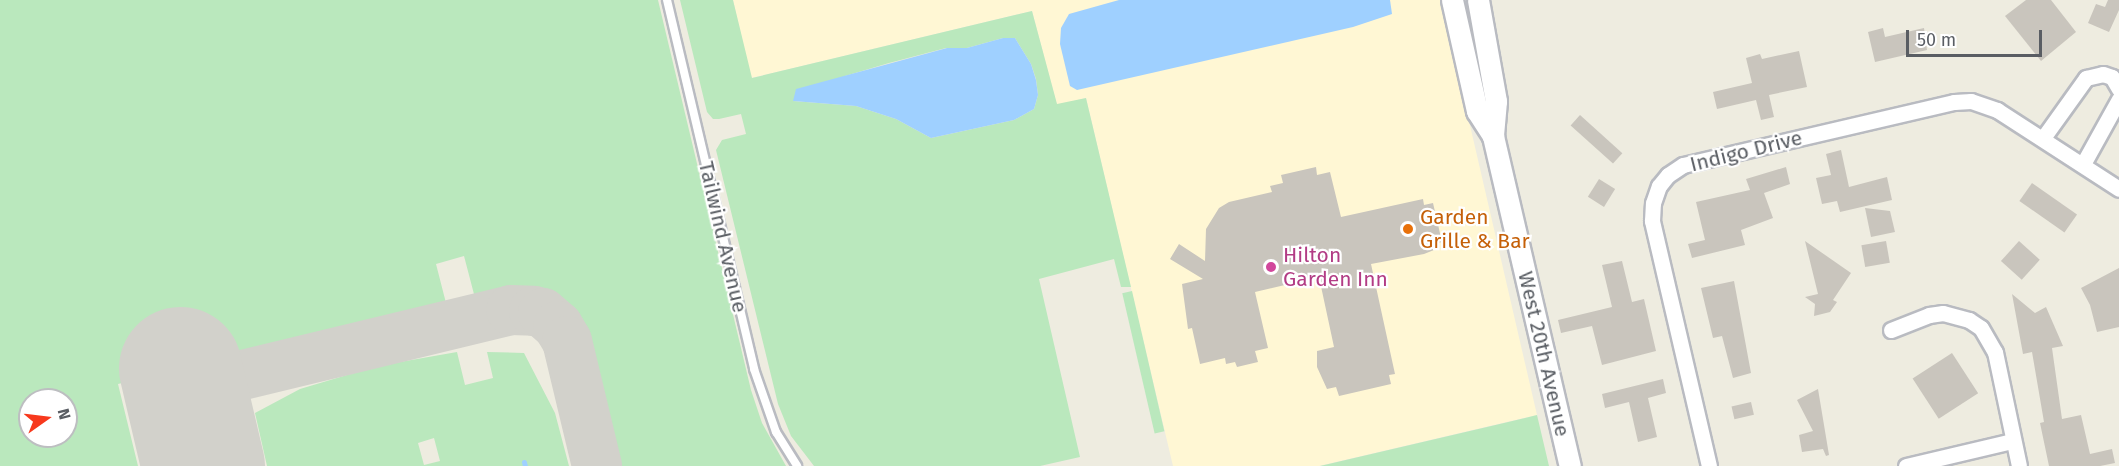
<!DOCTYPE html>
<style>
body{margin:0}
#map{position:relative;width:2119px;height:466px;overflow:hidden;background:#eeece0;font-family:"Fira Sans",sans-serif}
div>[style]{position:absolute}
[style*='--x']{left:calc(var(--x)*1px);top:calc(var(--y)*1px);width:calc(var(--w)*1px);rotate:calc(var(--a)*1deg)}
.commercial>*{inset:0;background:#fff7d4}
.green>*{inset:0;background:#bae8bd;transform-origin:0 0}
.water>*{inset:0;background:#9fd0ff}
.stream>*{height:5px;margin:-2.5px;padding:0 2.5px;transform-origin:2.5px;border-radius:2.5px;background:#9fd0ff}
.taxiway>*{height:50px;margin:-25px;padding:0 25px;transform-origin:25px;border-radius:25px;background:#d2d1cb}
.runway>*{height:123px;margin:-61.5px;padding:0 61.5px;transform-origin:61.5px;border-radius:61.5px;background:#d2d1cb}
.building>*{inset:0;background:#c9c5bd;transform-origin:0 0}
.roads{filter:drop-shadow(2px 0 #b9bbc1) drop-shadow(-2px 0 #b9bbc1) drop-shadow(0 2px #b9bbc1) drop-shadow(0 -2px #b9bbc1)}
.service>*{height:8px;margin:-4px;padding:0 4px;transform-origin:4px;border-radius:4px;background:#fff}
.minor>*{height:15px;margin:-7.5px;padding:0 7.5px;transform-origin:7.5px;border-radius:7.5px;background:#fff}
.secondary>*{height:21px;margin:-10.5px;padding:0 10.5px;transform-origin:10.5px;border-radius:10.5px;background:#fff}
.dots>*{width:16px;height:16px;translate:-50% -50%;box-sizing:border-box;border:3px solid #fff;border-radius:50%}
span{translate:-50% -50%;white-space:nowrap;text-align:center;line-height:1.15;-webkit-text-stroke:4.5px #fff;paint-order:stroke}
.street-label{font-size:21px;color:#595d63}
.food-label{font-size:21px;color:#c56008}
.left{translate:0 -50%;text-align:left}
.hotel-label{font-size:21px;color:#b23c85}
.north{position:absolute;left:18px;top:388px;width:60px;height:60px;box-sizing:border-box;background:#fff;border:2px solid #bdbec1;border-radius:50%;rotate:76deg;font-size:16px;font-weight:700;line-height:24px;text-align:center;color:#595d63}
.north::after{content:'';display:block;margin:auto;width:21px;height:27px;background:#f7391d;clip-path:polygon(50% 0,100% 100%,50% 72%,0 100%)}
.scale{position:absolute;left:1906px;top:30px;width:136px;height:27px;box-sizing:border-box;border:3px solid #595d63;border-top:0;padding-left:8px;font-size:18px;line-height:21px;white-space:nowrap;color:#595d63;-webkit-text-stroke:4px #fff;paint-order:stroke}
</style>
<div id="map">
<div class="commercial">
<div style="clip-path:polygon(733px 0,1441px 0,1537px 415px,1319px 466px,1173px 466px,1086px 98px,1057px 105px,1032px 11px,751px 78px)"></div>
</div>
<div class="green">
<div style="clip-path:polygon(evenodd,0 0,658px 0,751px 390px,762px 423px,786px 466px,617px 466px,586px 334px,575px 313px,557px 297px,535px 289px,513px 286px,475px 298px,464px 256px,436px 264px,446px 303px,118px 384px,138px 466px,0 466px,0 0,30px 400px,66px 400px,66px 436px,30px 436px,30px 400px)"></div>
<div style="clip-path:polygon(evenodd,680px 0,733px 0,752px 78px,1032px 11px,1057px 104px,1086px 98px,1131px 287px,1121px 287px,1114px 259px,1039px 279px,1080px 457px,1040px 466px,814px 466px,791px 436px,778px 404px,716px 150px,722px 140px,746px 134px,741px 114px,719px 119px,713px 119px,707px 112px,680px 0,1003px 38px,1015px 38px,1031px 64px,1036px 79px,1038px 95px,1034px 109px,1014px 120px,931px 138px,896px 119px,856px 106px,793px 101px,845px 76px,889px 63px,946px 48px,967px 48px,1003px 38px)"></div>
<div style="left:1132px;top:291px;width:144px;height:10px;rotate:77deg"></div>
<div style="clip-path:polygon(evenodd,457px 352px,465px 385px,493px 378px,487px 352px,524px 353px,555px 413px,569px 466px,267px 466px,255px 413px,300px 389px,377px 366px,457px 352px,434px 438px,440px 461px,424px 465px,418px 443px,434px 438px)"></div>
<div style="clip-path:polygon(1537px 415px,1549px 466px,1320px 466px,1504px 423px)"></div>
</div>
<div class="water">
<div style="clip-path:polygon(1119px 0,1390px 0,1392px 14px,1353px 27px,1077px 90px,1070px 86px,1060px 44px,1061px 28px,1069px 14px)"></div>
<div style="clip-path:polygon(1003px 38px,1015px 38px,1031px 64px,1036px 80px,1038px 95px,1034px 109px,1014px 120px,931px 138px,896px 119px,856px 106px,793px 101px,796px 89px,947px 48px,967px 48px)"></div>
</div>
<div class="stream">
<div style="--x:524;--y:462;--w:4;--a:76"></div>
</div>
<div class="taxiway">
<div style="--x:185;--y:389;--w:335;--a:-13.6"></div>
<div style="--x:511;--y:310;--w:23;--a:2"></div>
<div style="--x:534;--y:311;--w:9;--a:13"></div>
<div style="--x:543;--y:313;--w:20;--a:41"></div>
<div style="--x:558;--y:326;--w:17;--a:59"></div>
<div style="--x:567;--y:341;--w:129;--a:76.5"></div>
</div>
<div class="runway">
<div style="--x:180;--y:368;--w:101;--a:76.8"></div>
</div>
<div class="building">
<div style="clip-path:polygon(2026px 0,2051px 0,2076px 32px,2041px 61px,2005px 16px)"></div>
<div style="clip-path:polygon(2108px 0,2119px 0,2119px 10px,2109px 32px,2088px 23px,2096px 4px,2105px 7px)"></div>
<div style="clip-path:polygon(1883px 28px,1885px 37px,1924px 28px,1927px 50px,1875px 62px,1868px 32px)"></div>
<div style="clip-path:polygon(1799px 51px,1807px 87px,1769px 95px,1774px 117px,1761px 120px,1756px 100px,1717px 109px,1713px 92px,1752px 83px,1746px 58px,1760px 54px,1762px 59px)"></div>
<div style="left:1580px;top:115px;width:57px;height:14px;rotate:42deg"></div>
<div style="clip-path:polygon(1841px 150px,1849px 187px,1887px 177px,1892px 200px,1840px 212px,1837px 201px,1822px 204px,1816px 178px,1831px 175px,1826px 154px)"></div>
<div style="clip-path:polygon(1316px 167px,1317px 175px,1330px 172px,1341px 217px,1423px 199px,1424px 205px,1433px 203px,1442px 242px,1433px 244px,1434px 250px,1424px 254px,1371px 264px,1395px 374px,1389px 375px,1391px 384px,1339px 396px,1336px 387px,1327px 389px,1317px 367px,1317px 351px,1334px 347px,1319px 277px,1255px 292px,1268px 348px,1255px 351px,1258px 362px,1237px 367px,1235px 362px,1226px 364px,1225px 358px,1200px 364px,1192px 328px,1188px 329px,1182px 284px,1203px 279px,1170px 259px,1179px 244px,1205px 261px,1206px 229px,1219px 208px,1229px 202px,1272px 192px,1270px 186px,1283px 183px,1281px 175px)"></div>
<div style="clip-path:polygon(1786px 167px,1790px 184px,1764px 193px,1773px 218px,1741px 230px,1745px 245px,1692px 258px,1688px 244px,1705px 240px,1696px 202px,1750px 190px,1746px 179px)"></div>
<div style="left:1599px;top:179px;width:19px;height:21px;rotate:32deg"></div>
<div style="left:2032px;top:183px;width:55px;height:22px;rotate:35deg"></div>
<div style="clip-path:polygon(1865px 208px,1890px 211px,1895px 232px,1871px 237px)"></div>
<div style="clip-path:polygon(1805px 241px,1851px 273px,1833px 300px,1837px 302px,1830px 312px,1814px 316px,1815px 304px,1805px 297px,1818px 294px)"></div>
<div style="left:1886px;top:241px;width:22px;height:25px;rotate:80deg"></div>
<div style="left:2019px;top:241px;width:28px;height:27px;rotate:42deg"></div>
<div style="clip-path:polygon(1622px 261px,1632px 302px,1644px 299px,1656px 351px,1602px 365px,1592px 326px,1561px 333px,1558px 320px,1612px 307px,1602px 265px)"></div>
<div style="clip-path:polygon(2119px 268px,2119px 327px,2097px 332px,2090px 305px,2081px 288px)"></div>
<div style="clip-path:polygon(1734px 281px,1751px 373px,1733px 378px,1722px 336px,1713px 338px,1701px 288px)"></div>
<div style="clip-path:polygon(2012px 294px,2035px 313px,2046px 307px,2063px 346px,2052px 348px,2062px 419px,2081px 415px,2090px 454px,2112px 449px,2115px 463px,2100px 466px,2049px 466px,2040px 423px,2044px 422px,2032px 352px,2023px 354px)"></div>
<div style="left:1952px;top:353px;width:48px;height:47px;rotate:57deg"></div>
<div style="clip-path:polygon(1663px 379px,1666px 393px,1648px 398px,1657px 437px,1638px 442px,1629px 402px,1605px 408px,1602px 394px)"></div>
<div style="clip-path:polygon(1818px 389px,1829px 455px,1826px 456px,1823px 449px,1802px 452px,1799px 435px,1813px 431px,1797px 400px)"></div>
<div style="left:1751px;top:402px;width:13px;height:20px;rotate:77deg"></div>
</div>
<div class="roads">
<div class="service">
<div style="--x:667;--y:0;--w:379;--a:76.7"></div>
<div style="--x:754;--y:369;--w:67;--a:70.8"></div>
<div style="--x:776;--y:432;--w:40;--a:58"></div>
</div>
<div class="minor">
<div style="--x:2043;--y:138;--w:74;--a:-54.4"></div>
<div style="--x:2086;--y:78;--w:17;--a:-13"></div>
<div style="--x:2103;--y:74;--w:9;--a:18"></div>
<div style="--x:2112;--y:77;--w:14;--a:60"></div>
<div style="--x:2083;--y:164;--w:74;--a:-61"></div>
<div style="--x:1891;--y:330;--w:41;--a:-21.5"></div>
<div style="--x:1929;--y:315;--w:14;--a:-8"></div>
<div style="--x:1943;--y:313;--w:27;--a:15"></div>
<div style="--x:1969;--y:320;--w:14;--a:34"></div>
<div style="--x:1981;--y:328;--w:28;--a:60"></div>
<div style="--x:1995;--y:352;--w:116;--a:78.1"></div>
<div style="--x:1709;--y:466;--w:252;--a:-103.1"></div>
<div style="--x:1652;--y:221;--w:18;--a:-87"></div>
<div style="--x:1653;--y:203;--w:18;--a:-71"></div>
<div style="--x:1659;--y:186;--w:14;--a:-51"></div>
<div style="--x:1668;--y:175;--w:18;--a:-34"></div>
<div style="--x:1683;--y:165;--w:278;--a:-13.1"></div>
<div style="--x:1954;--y:102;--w:17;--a:-3"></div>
<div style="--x:1971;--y:101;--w:28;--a:19"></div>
<div style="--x:1997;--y:110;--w:145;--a:32.9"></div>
<div style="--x:1906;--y:466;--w:109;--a:-13.3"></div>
</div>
<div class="secondary">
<div style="--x:1452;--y:0;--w:114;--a:77.3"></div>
<div style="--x:1477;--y:111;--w:30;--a:57"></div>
<div style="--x:1478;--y:0;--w:103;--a:79.9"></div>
<div style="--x:1496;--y:101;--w:35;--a:95"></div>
<div style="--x:1493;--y:136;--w:339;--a:76.9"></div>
</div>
</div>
<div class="dots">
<div style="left:1408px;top:229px;background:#e8710a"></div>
<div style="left:1271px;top:267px;background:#d1479c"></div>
</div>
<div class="street-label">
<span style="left:1746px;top:151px;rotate:-14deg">Indigo Drive</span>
<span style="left:723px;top:237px;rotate:77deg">Tailwind Avenue</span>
<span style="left:1544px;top:354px;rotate:77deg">West 20th Avenue</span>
</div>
<div class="food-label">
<span class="left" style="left:1420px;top:229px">Garden<br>Grille &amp; Bar</span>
</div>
<div class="hotel-label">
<span class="left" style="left:1283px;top:267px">Hilton<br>Garden Inn</span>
</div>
<div class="north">N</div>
<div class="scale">50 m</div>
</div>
